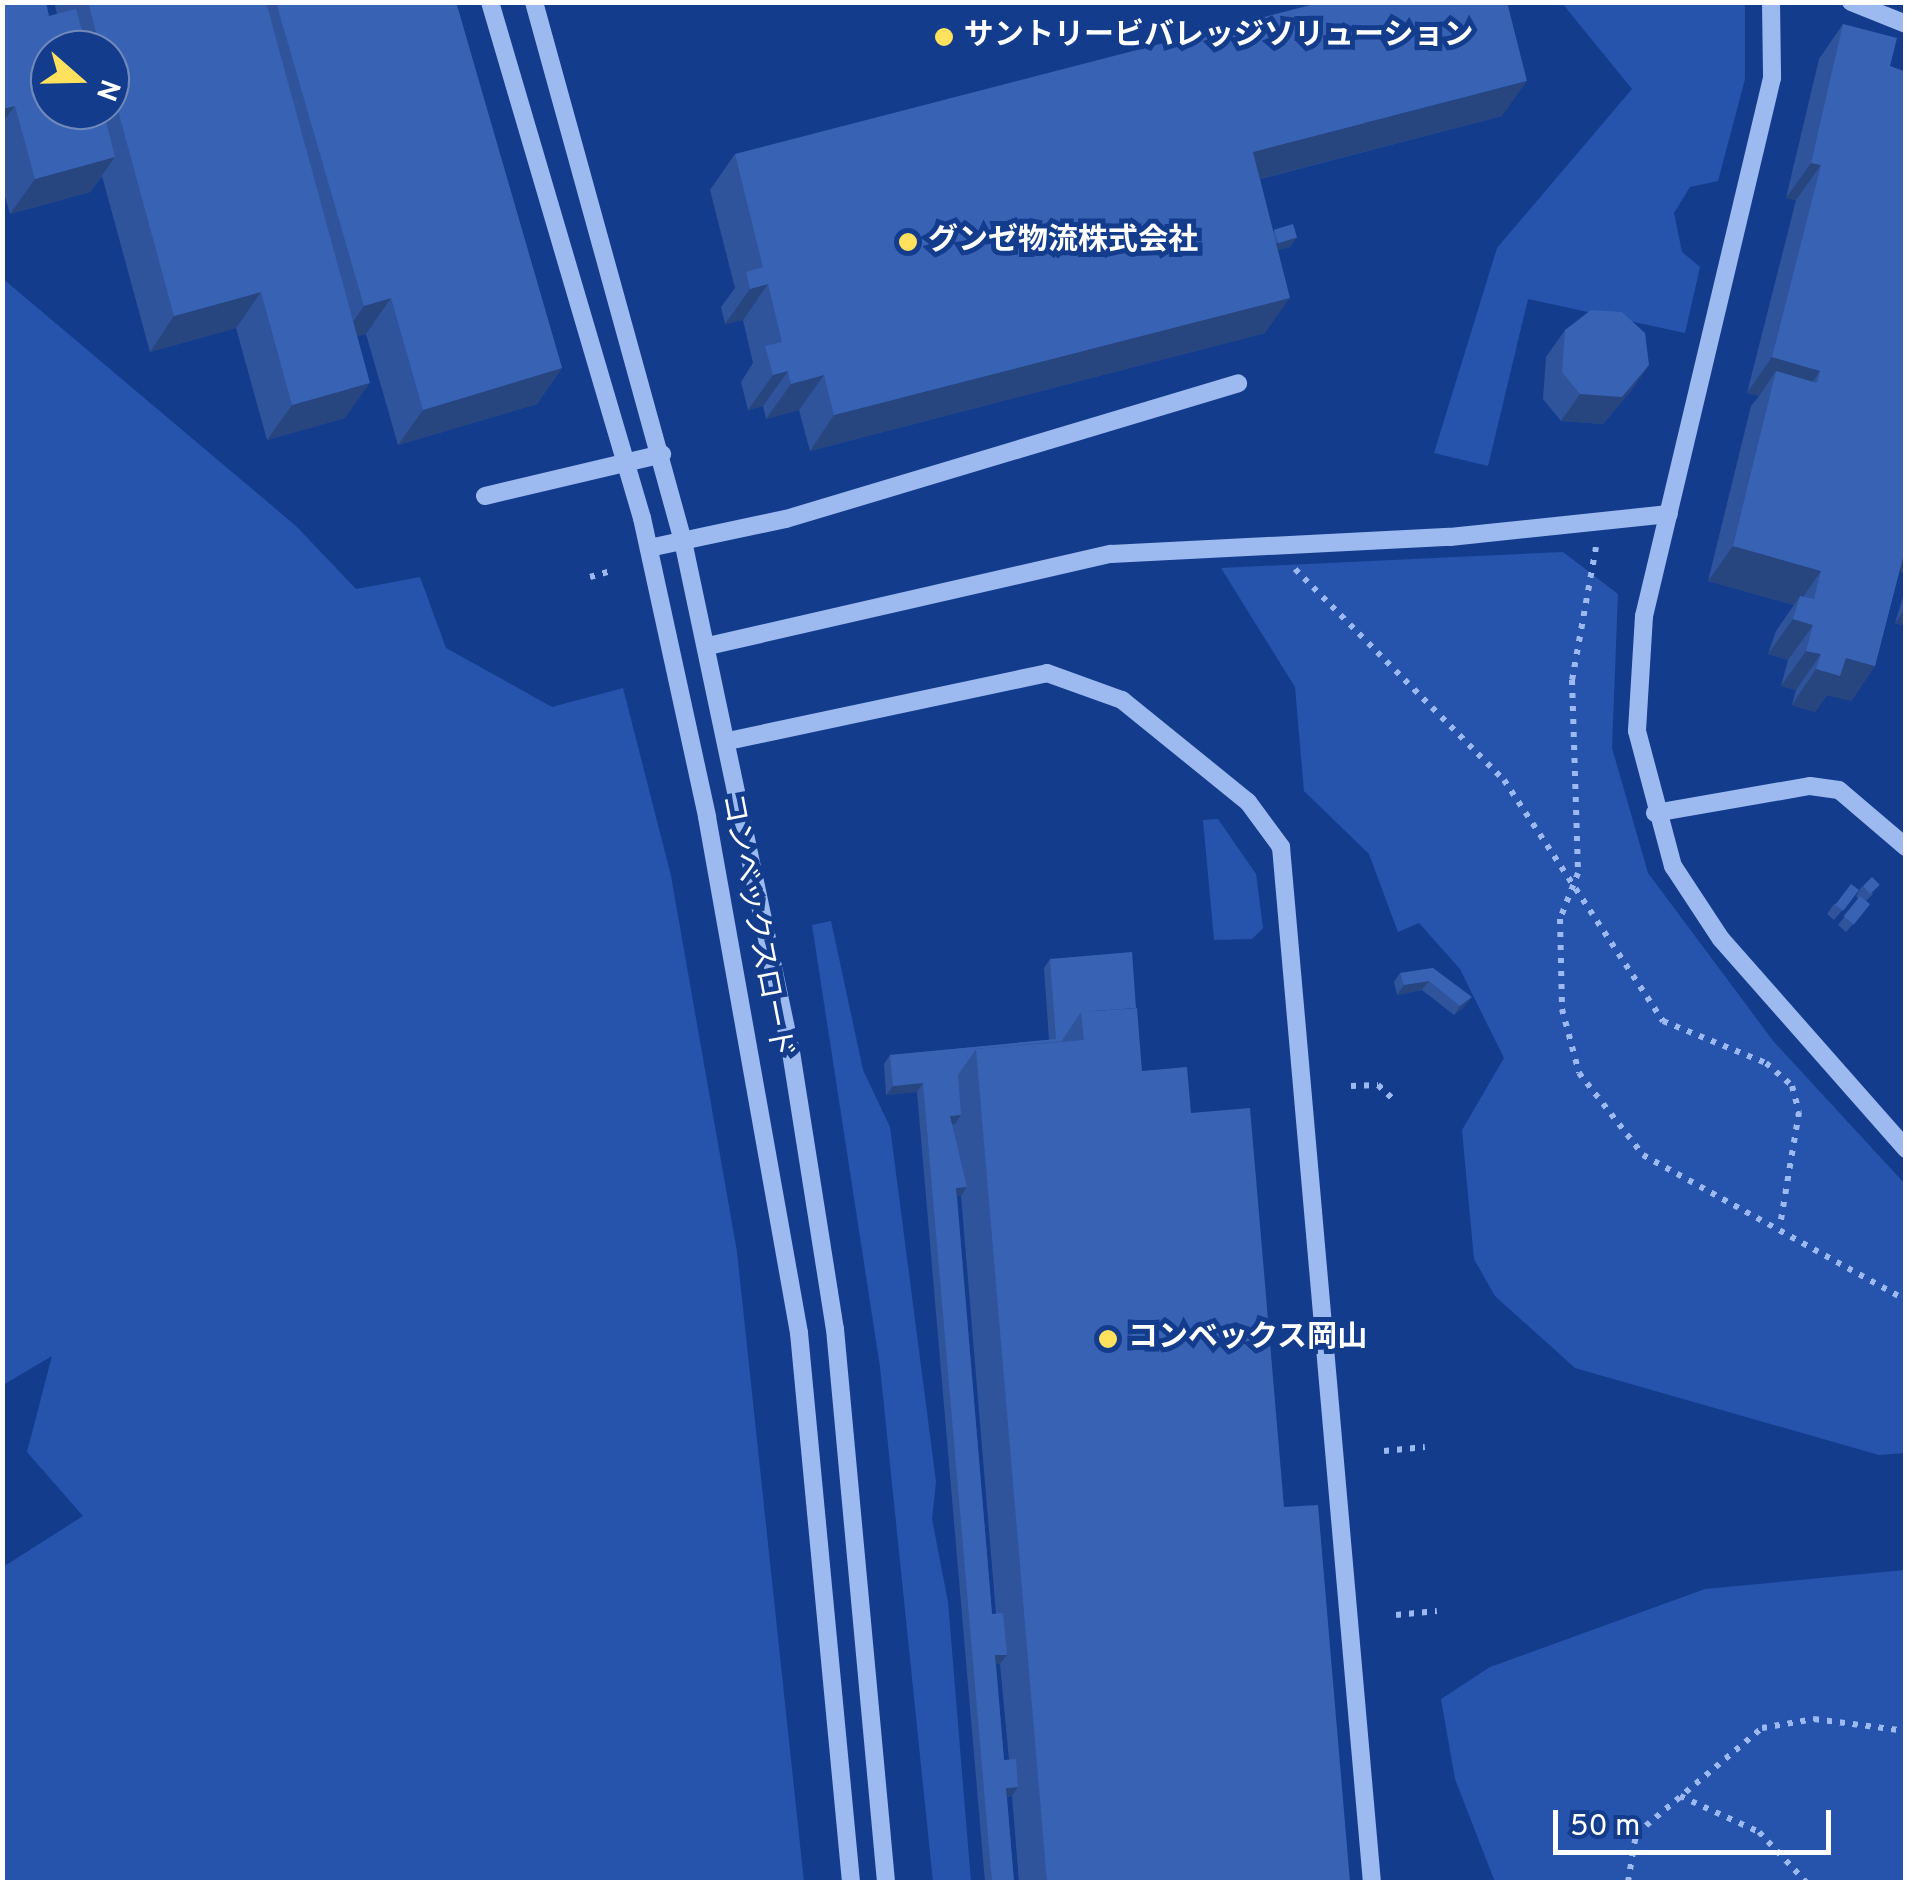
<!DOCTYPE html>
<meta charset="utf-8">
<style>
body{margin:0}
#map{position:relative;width:1908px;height:1885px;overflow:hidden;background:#143c8d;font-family:Overpass,"Noto Sans JP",sans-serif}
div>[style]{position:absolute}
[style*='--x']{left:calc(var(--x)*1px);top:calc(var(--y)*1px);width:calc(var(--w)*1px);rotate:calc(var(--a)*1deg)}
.green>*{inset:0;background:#2654ac}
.path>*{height:6px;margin-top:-3px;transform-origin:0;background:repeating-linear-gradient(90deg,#9dbaf0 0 5px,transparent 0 13px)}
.minor>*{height:18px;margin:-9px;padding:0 9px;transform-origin:9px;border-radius:9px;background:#9dbaf0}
.wall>*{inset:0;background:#30549b}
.shaded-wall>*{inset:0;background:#27457e}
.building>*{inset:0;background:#3862b4;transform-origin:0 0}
.dots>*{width:28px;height:28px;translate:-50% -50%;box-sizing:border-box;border:5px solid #143c8d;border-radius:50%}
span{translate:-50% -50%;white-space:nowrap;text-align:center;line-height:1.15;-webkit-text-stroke:10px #143c8d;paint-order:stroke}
.poi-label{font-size:30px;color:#fff;font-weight:700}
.left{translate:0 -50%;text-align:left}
.street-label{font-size:30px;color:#fff}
.frame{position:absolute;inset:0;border:5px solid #fff;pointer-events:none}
.north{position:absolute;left:30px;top:30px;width:100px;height:100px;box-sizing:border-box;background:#143c8d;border:2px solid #728abb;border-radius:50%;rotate:110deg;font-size:28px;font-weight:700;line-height:40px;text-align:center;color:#fff}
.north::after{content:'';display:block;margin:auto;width:35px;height:45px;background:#ffe15d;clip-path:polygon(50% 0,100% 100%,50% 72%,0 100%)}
.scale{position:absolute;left:1553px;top:1810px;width:278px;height:45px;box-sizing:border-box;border:5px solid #fff;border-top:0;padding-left:12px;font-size:30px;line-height:35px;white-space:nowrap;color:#fff;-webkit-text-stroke:8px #143c8d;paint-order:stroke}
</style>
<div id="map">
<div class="green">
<div style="clip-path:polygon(1562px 3px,1745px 3px,1745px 79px,1718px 181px,1690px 187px,1674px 213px,1682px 252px,1700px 267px,1685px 333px,1528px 299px,1488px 466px,1434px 453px,1497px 248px,1632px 89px)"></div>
<div style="clip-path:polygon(2px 278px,296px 526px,356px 589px,420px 577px,446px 648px,552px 707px,623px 688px,671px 876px,737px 1252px,804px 1882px,3px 1882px,3px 1567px,83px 1516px,27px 1452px,52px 1356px,3px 1385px)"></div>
<div style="clip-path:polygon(1563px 552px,1618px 594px,1612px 748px,1648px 873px,1774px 1042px,1905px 1184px,1905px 1453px,1879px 1455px,1575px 1368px,1495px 1296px,1474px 1259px,1462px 1130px,1504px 1058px,1460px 969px,1419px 923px,1398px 932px,1369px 854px,1304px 791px,1295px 687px,1221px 568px)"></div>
<div style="clip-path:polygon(1218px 819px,1256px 874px,1263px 928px,1252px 939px,1214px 940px,1203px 820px)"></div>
<div style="clip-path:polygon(831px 921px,863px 1070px,890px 1127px,936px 1482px,932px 1519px,948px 1602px,971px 1882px,933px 1882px,880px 1367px,812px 925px)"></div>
<div style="clip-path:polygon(1905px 1570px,1905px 1882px,1495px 1882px,1455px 1779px,1441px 1699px,1490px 1667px,1705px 1589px)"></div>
</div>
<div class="path">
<div style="--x:1596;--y:547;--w:135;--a:100.2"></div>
<div style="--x:1572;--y:680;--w:193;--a:88.2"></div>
<div style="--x:1578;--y:873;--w:49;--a:111.4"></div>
<div style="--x:1560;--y:919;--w:90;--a:88.7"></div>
<div style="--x:1562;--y:1009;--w:66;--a:75.1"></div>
<div style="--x:1579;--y:1073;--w:104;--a:52"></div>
<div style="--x:1643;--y:1155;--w:300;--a:28.9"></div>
<div style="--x:1295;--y:569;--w:297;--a:45.3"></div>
<div style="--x:1504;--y:780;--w:289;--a:56.6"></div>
<div style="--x:1663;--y:1021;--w:111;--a:22.2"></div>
<div style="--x:1766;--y:1063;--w:35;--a:41"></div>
<div style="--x:1792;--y:1086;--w:27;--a:75"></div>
<div style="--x:1799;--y:1112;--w:115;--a:99.5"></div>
<div style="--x:590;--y:577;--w:25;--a:-16"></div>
<div style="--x:1351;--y:1086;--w:27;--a:-2"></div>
<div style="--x:1378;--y:1085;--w:23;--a:43"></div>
<div style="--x:1384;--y:1451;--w:41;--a:-5.6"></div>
<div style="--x:1396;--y:1615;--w:41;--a:-5.6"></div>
<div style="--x:1680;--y:1796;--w:87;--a:24.5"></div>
<div style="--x:1759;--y:1832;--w:69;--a:46.8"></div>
<div style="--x:1628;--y:1882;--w:49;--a:-80.5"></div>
<div style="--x:1636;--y:1834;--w:165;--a:-40.1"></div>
<div style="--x:1762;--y:1728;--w:53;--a:-9.8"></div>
<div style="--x:1814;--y:1719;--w:93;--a:7.4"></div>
</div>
<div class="minor">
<div style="--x:490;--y:2;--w:538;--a:73.59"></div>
<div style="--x:642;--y:518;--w:306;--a:77.7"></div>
<div style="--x:707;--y:817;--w:524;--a:79.89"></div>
<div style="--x:799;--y:1333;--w:551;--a:84.59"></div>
<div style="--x:534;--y:2;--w:559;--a:74.55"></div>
<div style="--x:683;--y:541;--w:522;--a:78.07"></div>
<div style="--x:791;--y:1052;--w:280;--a:81"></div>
<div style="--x:835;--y:1329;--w:555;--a:84.73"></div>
<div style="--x:1771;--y:2;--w:76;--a:89.2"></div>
<div style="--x:1772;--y:78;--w:553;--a:103.38"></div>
<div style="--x:1644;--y:616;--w:115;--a:93.5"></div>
<div style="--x:1637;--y:731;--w:140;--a:75.1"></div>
<div style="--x:1673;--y:866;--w:87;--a:56.7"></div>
<div style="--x:1721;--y:939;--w:280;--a:48.6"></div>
<div style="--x:1851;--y:2;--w:59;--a:21.8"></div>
<div style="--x:485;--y:496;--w:182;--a:-13.3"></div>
<div style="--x:649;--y:548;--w:140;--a:-12"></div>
<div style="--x:786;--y:519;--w:472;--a:-16.7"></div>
<div style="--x:708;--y:646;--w:413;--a:-12.9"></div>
<div style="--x:1111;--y:554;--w:339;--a:-2.9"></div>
<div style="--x:1450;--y:537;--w:220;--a:-6"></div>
<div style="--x:728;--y:741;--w:326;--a:-12"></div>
<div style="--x:1047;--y:673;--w:80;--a:19.8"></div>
<div style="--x:1122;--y:700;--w:162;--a:39"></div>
<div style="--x:1248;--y:802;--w:56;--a:53.7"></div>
<div style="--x:1281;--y:847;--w:1039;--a:84.98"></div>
<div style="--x:1655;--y:813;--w:157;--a:-9.9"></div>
<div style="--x:1810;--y:786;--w:29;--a:8"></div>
<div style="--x:1839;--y:790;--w:88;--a:40.4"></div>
</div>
<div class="wall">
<div style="clip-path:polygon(evenodd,2px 2px,49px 16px,57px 14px,54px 2px,456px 2px,562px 368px,537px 404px,398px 445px,366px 334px,357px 336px,345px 418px,267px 440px,236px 328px,150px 352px,102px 176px,90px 192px,10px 214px,2px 186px,2px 2px,50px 50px,110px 50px,110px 110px,50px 110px,50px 50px)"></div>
<div style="clip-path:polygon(1843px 24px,1890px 66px,1906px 72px,1906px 573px,1899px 571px,1875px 666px,1851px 701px,1827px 695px,1815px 712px,1792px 705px,1796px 690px,1781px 686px,1788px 660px,1768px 654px,1776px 631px,1794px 605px,1708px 581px,1751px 406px,1759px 396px,1747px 393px,1796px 200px,1786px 198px,1819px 59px)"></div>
<div style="clip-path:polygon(1502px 116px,1260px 179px,1273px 231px,1297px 237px,1290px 247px,1278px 250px,1265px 333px,810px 451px,799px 410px,766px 419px,763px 406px,748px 410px,741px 382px,753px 363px,743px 320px,725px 324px,721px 307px,735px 288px,710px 190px,735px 154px)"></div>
<div style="clip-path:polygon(1565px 330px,1649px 365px,1630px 392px,1603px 424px,1561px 421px,1543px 399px,1546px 357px)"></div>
<div style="clip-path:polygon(1906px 587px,1906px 626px,1895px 623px)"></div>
<div style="clip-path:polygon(1862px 886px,1873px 894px,1866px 901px,1863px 913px,1846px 932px,1838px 925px,1858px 899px,1856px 896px)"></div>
<div style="clip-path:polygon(1852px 899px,1834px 920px,1827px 914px,1834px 904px)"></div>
<div style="clip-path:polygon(evenodd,1050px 959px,1142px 1071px,1191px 1113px,1284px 1507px,1350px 1882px,1019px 1882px,1012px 1796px,1007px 1797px,1014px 1882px,985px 1882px,917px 1092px,886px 1095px,884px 1064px,890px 1055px,1049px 1040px,1044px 968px,1050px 959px,957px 1196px,961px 1196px,996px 1614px,992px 1614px,957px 1196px,1050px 959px,996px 1664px,1000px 1664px,1009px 1760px,1004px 1760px,996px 1664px)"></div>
<div style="clip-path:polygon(1433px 968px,1465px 1006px,1454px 1015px,1422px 990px,1397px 995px,1394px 982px,1400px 973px)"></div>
</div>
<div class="shaded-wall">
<div style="clip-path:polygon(1527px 81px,1502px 116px,1228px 187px,1253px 152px)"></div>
<div style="clip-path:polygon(15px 106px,2px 123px,2px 109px)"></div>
<div style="clip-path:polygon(115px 157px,90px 192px,10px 214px,35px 179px)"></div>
<div style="clip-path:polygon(1811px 163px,1821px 165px,1796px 200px,1786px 198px)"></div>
<div style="clip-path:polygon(1297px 237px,1290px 247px,1271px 252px,1277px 243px)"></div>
<div style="clip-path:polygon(768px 284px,743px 320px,725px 324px,750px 289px)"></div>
<div style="clip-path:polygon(261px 292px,236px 328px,150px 352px,174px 316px)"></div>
<div style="clip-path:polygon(391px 298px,366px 334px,339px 342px,364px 306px)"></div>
<div style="clip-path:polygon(1290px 298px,1265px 333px,810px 451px,834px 415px)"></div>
<div style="clip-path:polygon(1772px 357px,1820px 371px,1796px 406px,1776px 371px,1759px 396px,1747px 393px)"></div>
<div style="clip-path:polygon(1649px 365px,1630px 392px,1603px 424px,1561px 421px,1580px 394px)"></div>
<div style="clip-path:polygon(562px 368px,537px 404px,398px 445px,423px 410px)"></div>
<div style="clip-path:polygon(788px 371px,763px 406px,748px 410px,773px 375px)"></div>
<div style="clip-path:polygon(824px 375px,799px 410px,766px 419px,791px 384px)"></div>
<div style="clip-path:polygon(370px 383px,345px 418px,267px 440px,292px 405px)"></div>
<div style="clip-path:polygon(1733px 546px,1821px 571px,1798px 604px,1800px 596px,1794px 605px,1708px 581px)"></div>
<div style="clip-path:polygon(1906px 554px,1906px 573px,1895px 569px)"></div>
<div style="clip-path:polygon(1906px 608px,1906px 626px,1895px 623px)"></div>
<div style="clip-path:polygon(1793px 619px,1813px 625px,1788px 660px,1768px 654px)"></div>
<div style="clip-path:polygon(1806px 651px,1821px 654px,1796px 690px,1781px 686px)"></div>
<div style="clip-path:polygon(1846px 658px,1875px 666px,1851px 701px,1827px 695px,1815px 712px,1792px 705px,1816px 669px)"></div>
<div style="clip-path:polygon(1429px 981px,1422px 990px,1397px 995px,1404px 985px)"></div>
<div style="clip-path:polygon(1472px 997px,1465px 1006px,1454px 1015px,1460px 1006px)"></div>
<div style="clip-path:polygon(923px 1083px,917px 1092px,886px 1095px,893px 1086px)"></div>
<div style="clip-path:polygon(961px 1115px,955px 1124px,944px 1125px,950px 1116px)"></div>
<div style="clip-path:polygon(967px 1187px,961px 1196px,950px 1197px,956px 1188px)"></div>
<div style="clip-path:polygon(995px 1655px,1007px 1655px,1000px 1664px,989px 1665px)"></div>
<div style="clip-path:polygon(1018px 1787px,1012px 1796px,1000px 1797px,1006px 1788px)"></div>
</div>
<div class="building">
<div style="clip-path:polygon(2px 2px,46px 2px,49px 16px,76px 9px,87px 50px,50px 50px,50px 110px,103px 110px,115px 157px,35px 179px,15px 106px,2px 109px)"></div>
<div style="clip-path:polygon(88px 2px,266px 2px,370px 383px,292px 405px,261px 292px,174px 316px,110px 81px,110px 50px,101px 50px)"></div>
<div style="clip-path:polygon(276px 2px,456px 2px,562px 368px,423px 410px,391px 298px,364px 306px)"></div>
<div style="clip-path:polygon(1322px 2px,1507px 2px,1527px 81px,1253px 152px,1290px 298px,834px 415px,824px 375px,791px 384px,788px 371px,773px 375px,765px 346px,782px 342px,768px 284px,750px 289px,746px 272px,763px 267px,735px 154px)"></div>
<div style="clip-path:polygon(1843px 24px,1897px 38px,1890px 66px,1906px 72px,1906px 546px,1875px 666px,1846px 658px,1840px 676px,1816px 669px,1821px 654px,1806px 651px,1813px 625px,1793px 619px,1800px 596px,1814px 599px,1821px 571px,1733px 546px,1776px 371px,1817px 383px,1820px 371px,1772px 357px,1821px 165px,1811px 163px)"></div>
<div style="left:1293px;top:224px;width:14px;height:20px;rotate:73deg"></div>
<div style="clip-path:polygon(1591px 310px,1622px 312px,1645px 333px,1649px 365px,1622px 397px,1580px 394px,1562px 372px,1565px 330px)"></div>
<div style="left:1872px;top:877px;width:11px;height:13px;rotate:45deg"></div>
<div style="left:1851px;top:884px;width:10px;height:26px;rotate:37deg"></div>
<div style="left:1860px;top:896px;width:13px;height:26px;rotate:39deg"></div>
<div style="clip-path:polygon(1132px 952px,1136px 1008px,1081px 1012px,1063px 1039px,1063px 1041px,976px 1049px,958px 1075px,961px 1115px,950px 1116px,967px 1187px,956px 1188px,992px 1614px,1003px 1613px,1007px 1655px,995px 1655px,1004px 1760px,1016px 1759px,1018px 1787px,1006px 1788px,1014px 1882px,992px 1882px,923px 1083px,893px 1086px,890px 1055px,1056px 1039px,1050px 959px)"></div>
<div style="clip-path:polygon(1433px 968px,1472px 997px,1460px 1006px,1429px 981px,1404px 985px,1400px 973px)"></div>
<div style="clip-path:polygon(1137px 1008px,1142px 1071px,1187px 1067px,1191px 1113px,1250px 1108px,1284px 1507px,1318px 1505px,1350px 1882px,1047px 1882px,976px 1049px,1084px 1040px,1081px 1012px)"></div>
</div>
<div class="dots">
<div style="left:944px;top:37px;background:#ffe15d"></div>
<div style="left:908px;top:242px;background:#ffe15d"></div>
<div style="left:1108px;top:1339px;background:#ffe15d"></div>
</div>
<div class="poi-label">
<span class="left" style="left:964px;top:37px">サントリービバレッジソリューション</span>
<span class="left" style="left:928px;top:242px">グンゼ物流株式会社</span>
<span class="left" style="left:1128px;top:1339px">コンベックス岡山</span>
</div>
<div class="street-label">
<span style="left:755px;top:926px;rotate:79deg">コンベックスロード</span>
</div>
<div class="frame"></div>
<div class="north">N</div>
<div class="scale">50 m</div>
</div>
